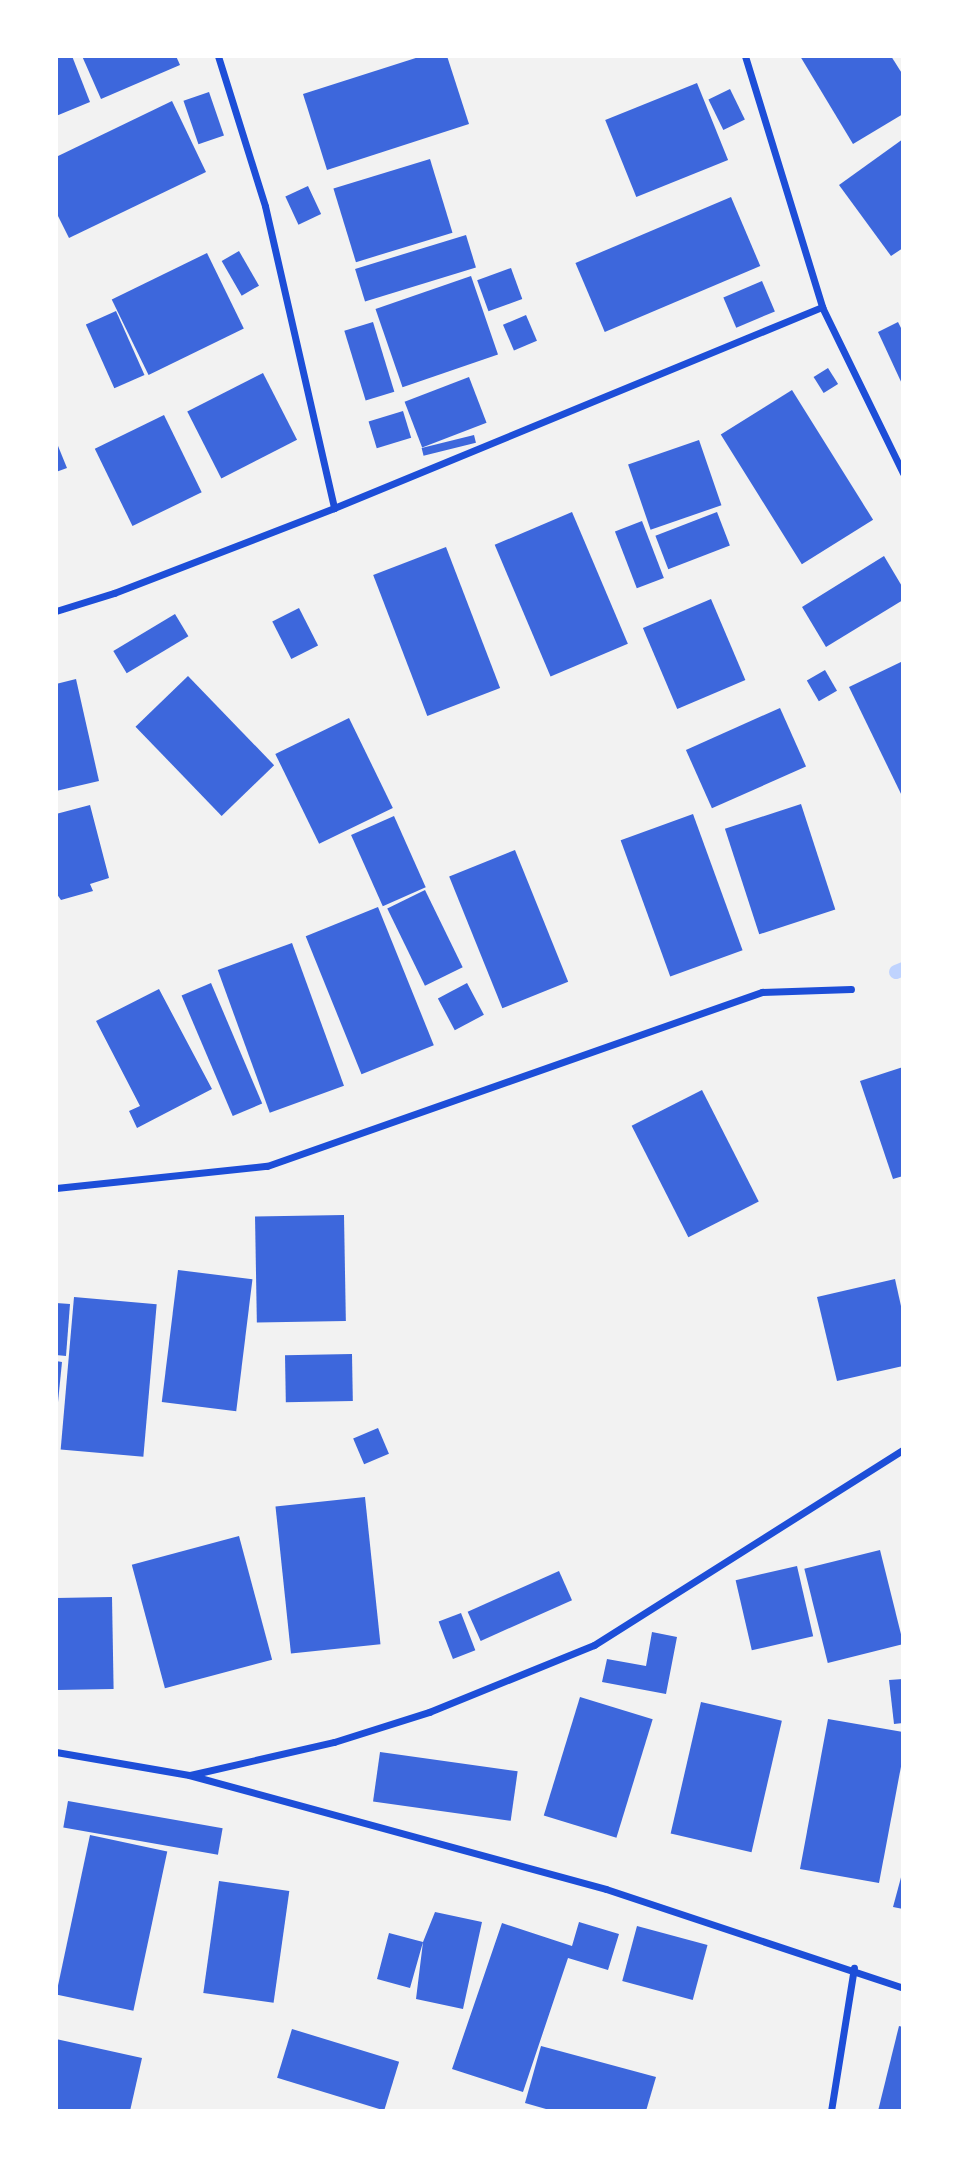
<!DOCTYPE html>
<style>
body{margin:0}
#map{position:relative;width:959px;height:2167px;overflow:hidden;background:#f2f2f2;font-family:"PT Serif",serif}
div>[style]{position:absolute}
[style*='--x']{left:calc(var(--x)*1px);top:calc(var(--y)*1px);width:calc(var(--w)*1px);rotate:calc(var(--a)*1deg)}
.stream>*{height:14px;margin:-7px;padding:0 7px;transform-origin:7px;border-radius:7px;background:#bfd3fe}
.building>*{inset:0;background:#3d67dc;transform-origin:0 0}
.minor>*{height:7px;margin:-3.5px;padding:0 3.5px;transform-origin:3.5px;border-radius:3.5px;background:#1d4ed8}
span{translate:-50% -50%;white-space:nowrap;text-align:center;line-height:1.15;-webkit-text-stroke:7px #fff;paint-order:stroke}
.frame{position:absolute;inset:0;border:58px solid #fff;pointer-events:none}
</style>
<div id="map">
<div class="stream">
<div style="--x:896;--y:972;--w:8;--a:-23"></div>
</div>
<div class="building">
<div style="clip-path:polygon(56px 56px,72px 56px,90px 102px,56px 116px)"></div>
<div style="clip-path:polygon(82px 56px,176px 56px,180px 65px,101px 99px)"></div>
<div style="clip-path:polygon(422px 56px,447px 56px,469px 124px,327px 170px,303px 94px)"></div>
<div style="clip-path:polygon(800px 56px,891px 56px,903px 75px,903px 114px,853px 144px)"></div>
<div style="left:697px;top:83px;width:83px;height:99px;rotate:68deg"></div>
<div style="left:730px;top:89px;width:34px;height:24px;rotate:64deg"></div>
<div style="left:209px;top:92px;width:46px;height:27px;rotate:71deg"></div>
<div style="clip-path:polygon(172px 101px,206px 172px,69px 238px,56px 212px,56px 157px)"></div>
<div style="clip-path:polygon(903px 139px,903px 248px,891px 256px,839px 185px)"></div>
<div style="left:430px;top:159px;width:77px;height:101px;rotate:73deg"></div>
<div style="left:308px;top:186px;width:31px;height:25px;rotate:65deg"></div>
<div style="left:731px;top:197px;width:75px;height:169px;rotate:67deg"></div>
<div style="left:466px;top:235px;width:34px;height:116px;rotate:73deg"></div>
<div style="left:239px;top:251px;width:40px;height:20px;rotate:60deg"></div>
<div style="left:207px;top:253px;width:84px;height:106px;rotate:64deg"></div>
<div style="left:511px;top:268px;width:33px;height:36px;rotate:70deg"></div>
<div style="left:471px;top:276px;width:83px;height:101px;rotate:71deg"></div>
<div style="left:762px;top:281px;width:33px;height:42px;rotate:67deg"></div>
<div style="left:116px;top:311px;width:70px;height:33px;rotate:66deg"></div>
<div style="left:526px;top:315px;width:28px;height:25px;rotate:67deg"></div>
<div style="left:373px;top:322px;width:73px;height:30px;rotate:73deg"></div>
<div style="clip-path:polygon(898px 322px,903px 332px,903px 386px,878px 332px)"></div>
<div style="left:828px;top:368px;width:19px;height:17px;rotate:58deg"></div>
<div style="left:263px;top:373px;width:75px;height:85px;rotate:63deg"></div>
<div style="left:469px;top:377px;width:49px;height:69px;rotate:69deg"></div>
<div style="left:792px;top:390px;width:153px;height:84px;rotate:58deg"></div>
<div style="left:403px;top:411px;width:28px;height:36px;rotate:73deg"></div>
<div style="left:164px;top:415px;width:86px;height:77px;rotate:64deg"></div>
<div style="left:474px;top:435px;width:8px;height:54px;rotate:76deg"></div>
<div style="left:699px;top:440px;width:69px;height:75px;rotate:71deg"></div>
<div style="clip-path:polygon(56px 441px,67px 468px,56px 472px)"></div>
<div style="left:572px;top:512px;width:143px;height:84px;rotate:67deg"></div>
<div style="left:717px;top:512px;width:36px;height:66px;rotate:69deg"></div>
<div style="left:642px;top:521px;width:61px;height:29px;rotate:69deg"></div>
<div style="left:446px;top:547px;width:151px;height:78px;rotate:69deg"></div>
<div style="clip-path:polygon(884px 556px,903px 588px,903px 600px,826px 647px,802px 607px)"></div>
<div style="left:711px;top:599px;width:88px;height:74px;rotate:67deg"></div>
<div style="left:299px;top:608px;width:42px;height:30px;rotate:63deg"></div>
<div style="left:175px;top:614px;width:26px;height:72px;rotate:59deg"></div>
<div style="clip-path:polygon(903px 661px,903px 798px,849px 687px)"></div>
<div style="left:825px;top:670px;width:24px;height:21px;rotate:60deg"></div>
<div style="left:188px;top:676px;width:124px;height:73px;rotate:46deg"></div>
<div style="clip-path:polygon(76px 679px,99px 781px,56px 791px,56px 684px)"></div>
<div style="left:780px;top:708px;width:64px;height:103px;rotate:66deg"></div>
<div style="left:349px;top:718px;width:100px;height:82px;rotate:64deg"></div>
<div style="left:801px;top:804px;width:111px;height:80px;rotate:72deg"></div>
<div style="clip-path:polygon(90px 805px,109px 878px,90px 884px,93px 891px,61px 900px,56px 893px,56px 814px)"></div>
<div style="left:693px;top:814px;width:145px;height:77px;rotate:70deg"></div>
<div style="left:394px;top:816px;width:78px;height:47px;rotate:66deg"></div>
<div style="left:515px;top:850px;width:142px;height:71px;rotate:68deg"></div>
<div style="left:425px;top:890px;width:86px;height:42px;rotate:64deg"></div>
<div style="left:378px;top:907px;width:149px;height:78px;rotate:68deg"></div>
<div style="left:292px;top:943px;width:152px;height:79px;rotate:70deg"></div>
<div style="left:211px;top:983px;width:131px;height:32px;rotate:67deg"></div>
<div style="left:467px;top:983px;width:36px;height:33px;rotate:62deg"></div>
<div style="clip-path:polygon(159px 989px,212px 1089px,137px 1128px,129px 1111px,140px 1106px,96px 1021px)"></div>
<div style="clip-path:polygon(903px 1067px,903px 1176px,893px 1179px,860px 1081px)"></div>
<div style="left:702px;top:1090px;width:125px;height:79px;rotate:63deg"></div>
<div style="left:344px;top:1215px;width:106px;height:89px;rotate:89deg"></div>
<div style="left:178px;top:1270px;width:75px;height:133px;rotate:7deg"></div>
<div style="clip-path:polygon(895px 1279px,903px 1315px,903px 1366px,837px 1381px,817px 1297px)"></div>
<div style="left:74px;top:1297px;width:83px;height:153px;rotate:5deg"></div>
<div style="clip-path:polygon(56px 1303px,70px 1304px,66px 1356px,56px 1355px)"></div>
<div style="left:352px;top:1354px;width:47px;height:67px;rotate:89deg"></div>
<div style="clip-path:polygon(56px 1361px,62px 1362px,58px 1402px,56px 1402px)"></div>
<div style="left:378px;top:1428px;width:28px;height:27px;rotate:67deg"></div>
<div style="left:365px;top:1497px;width:148px;height:90px;rotate:84deg"></div>
<div style="left:239px;top:1536px;width:128px;height:111px;rotate:75deg"></div>
<div style="left:880px;top:1550px;width:97px;height:78px;rotate:76deg"></div>
<div style="left:797px;top:1566px;width:72px;height:63px;rotate:77deg"></div>
<div style="left:559px;top:1571px;width:32px;height:100px;rotate:66deg"></div>
<div style="left:112px;top:1597px;width:92px;height:56px;rotate:89deg"></div>
<div style="left:461px;top:1613px;width:40px;height:24px;rotate:69deg"></div>
<div style="clip-path:polygon(652px 1632px,677px 1637px,666px 1694px,602px 1682px,607px 1659px,646px 1666px)"></div>
<div style="clip-path:polygon(903px 1679px,903px 1723px,894px 1724px,889px 1680px)"></div>
<div style="left:580px;top:1697px;width:76px;height:124px;rotate:17deg"></div>
<div style="left:701px;top:1702px;width:83px;height:135px;rotate:13deg"></div>
<div style="clip-path:polygon(828px 1719px,903px 1732px,903px 1756px,879px 1883px,800px 1869px)"></div>
<div style="left:380px;top:1752px;width:139px;height:50px;rotate:8deg"></div>
<div style="left:68px;top:1801px;width:157px;height:27px;rotate:10deg"></div>
<div style="left:90px;top:1835px;width:79px;height:163px;rotate:12deg"></div>
<div style="clip-path:polygon(903px 1870px,903px 1909px,893px 1907px)"></div>
<div style="left:219px;top:1881px;width:71px;height:113px;rotate:8deg"></div>
<div style="clip-path:polygon(435px 1912px,482px 1922px,463px 2009px,416px 1999px,423px 1942px,410px 1988px,377px 1979px,389px 1933px,423px 1942px)"></div>
<div style="clip-path:polygon(579px 1922px,619px 1934px,608px 1970px,568px 1958px,523px 2092px,452px 2069px,502px 1923px,572px 1946px)"></div>
<div style="left:637px;top:1926px;width:73px;height:57px;rotate:15deg"></div>
<div style="clip-path:polygon(899px 2026px,903px 2027px,903px 2111px,878px 2111px)"></div>
<div style="left:292px;top:2029px;width:112px;height:51px;rotate:17deg"></div>
<div style="clip-path:polygon(56px 2039px,142px 2058px,130px 2111px,56px 2111px)"></div>
<div style="clip-path:polygon(541px 2046px,656px 2077px,646px 2111px,553px 2111px,525px 2103px)"></div>
</div>
<div class="minor">
<div style="--x:218;--y:56;--w:157;--a:72.6"></div>
<div style="--x:265;--y:206;--w:310;--a:77.1"></div>
<div style="--x:745;--y:56;--w:263;--a:72.9"></div>
<div style="--x:822;--y:307;--w:185;--a:64"></div>
<div style="--x:56;--y:611;--w:61;--a:-17.2"></div>
<div style="--x:114;--y:593;--w:236;--a:-21.1"></div>
<div style="--x:334;--y:508;--w:528;--a:-22.39"></div>
<div style="--x:56;--y:1188;--w:212;--a:-6"></div>
<div style="--x:267;--y:1166;--w:525;--a:-19.37"></div>
<div style="--x:762;--y:992;--w:89;--a:-1.9"></div>
<div style="--x:56;--y:1752;--w:135;--a:9.8"></div>
<div style="--x:189;--y:1775;--w:432;--a:15.3"></div>
<div style="--x:606;--y:1889;--w:313;--a:18.4"></div>
<div style="--x:190;--y:1775;--w:148;--a:-12.9"></div>
<div style="--x:334;--y:1742;--w:100;--a:-17.5"></div>
<div style="--x:429;--y:1712;--w:178;--a:-22.1"></div>
<div style="--x:594;--y:1645;--w:365;--a:-32.3"></div>
<div style="--x:831;--y:2111;--w:145;--a:-80.9"></div>
</div>
<div class="frame"></div>
</div>
